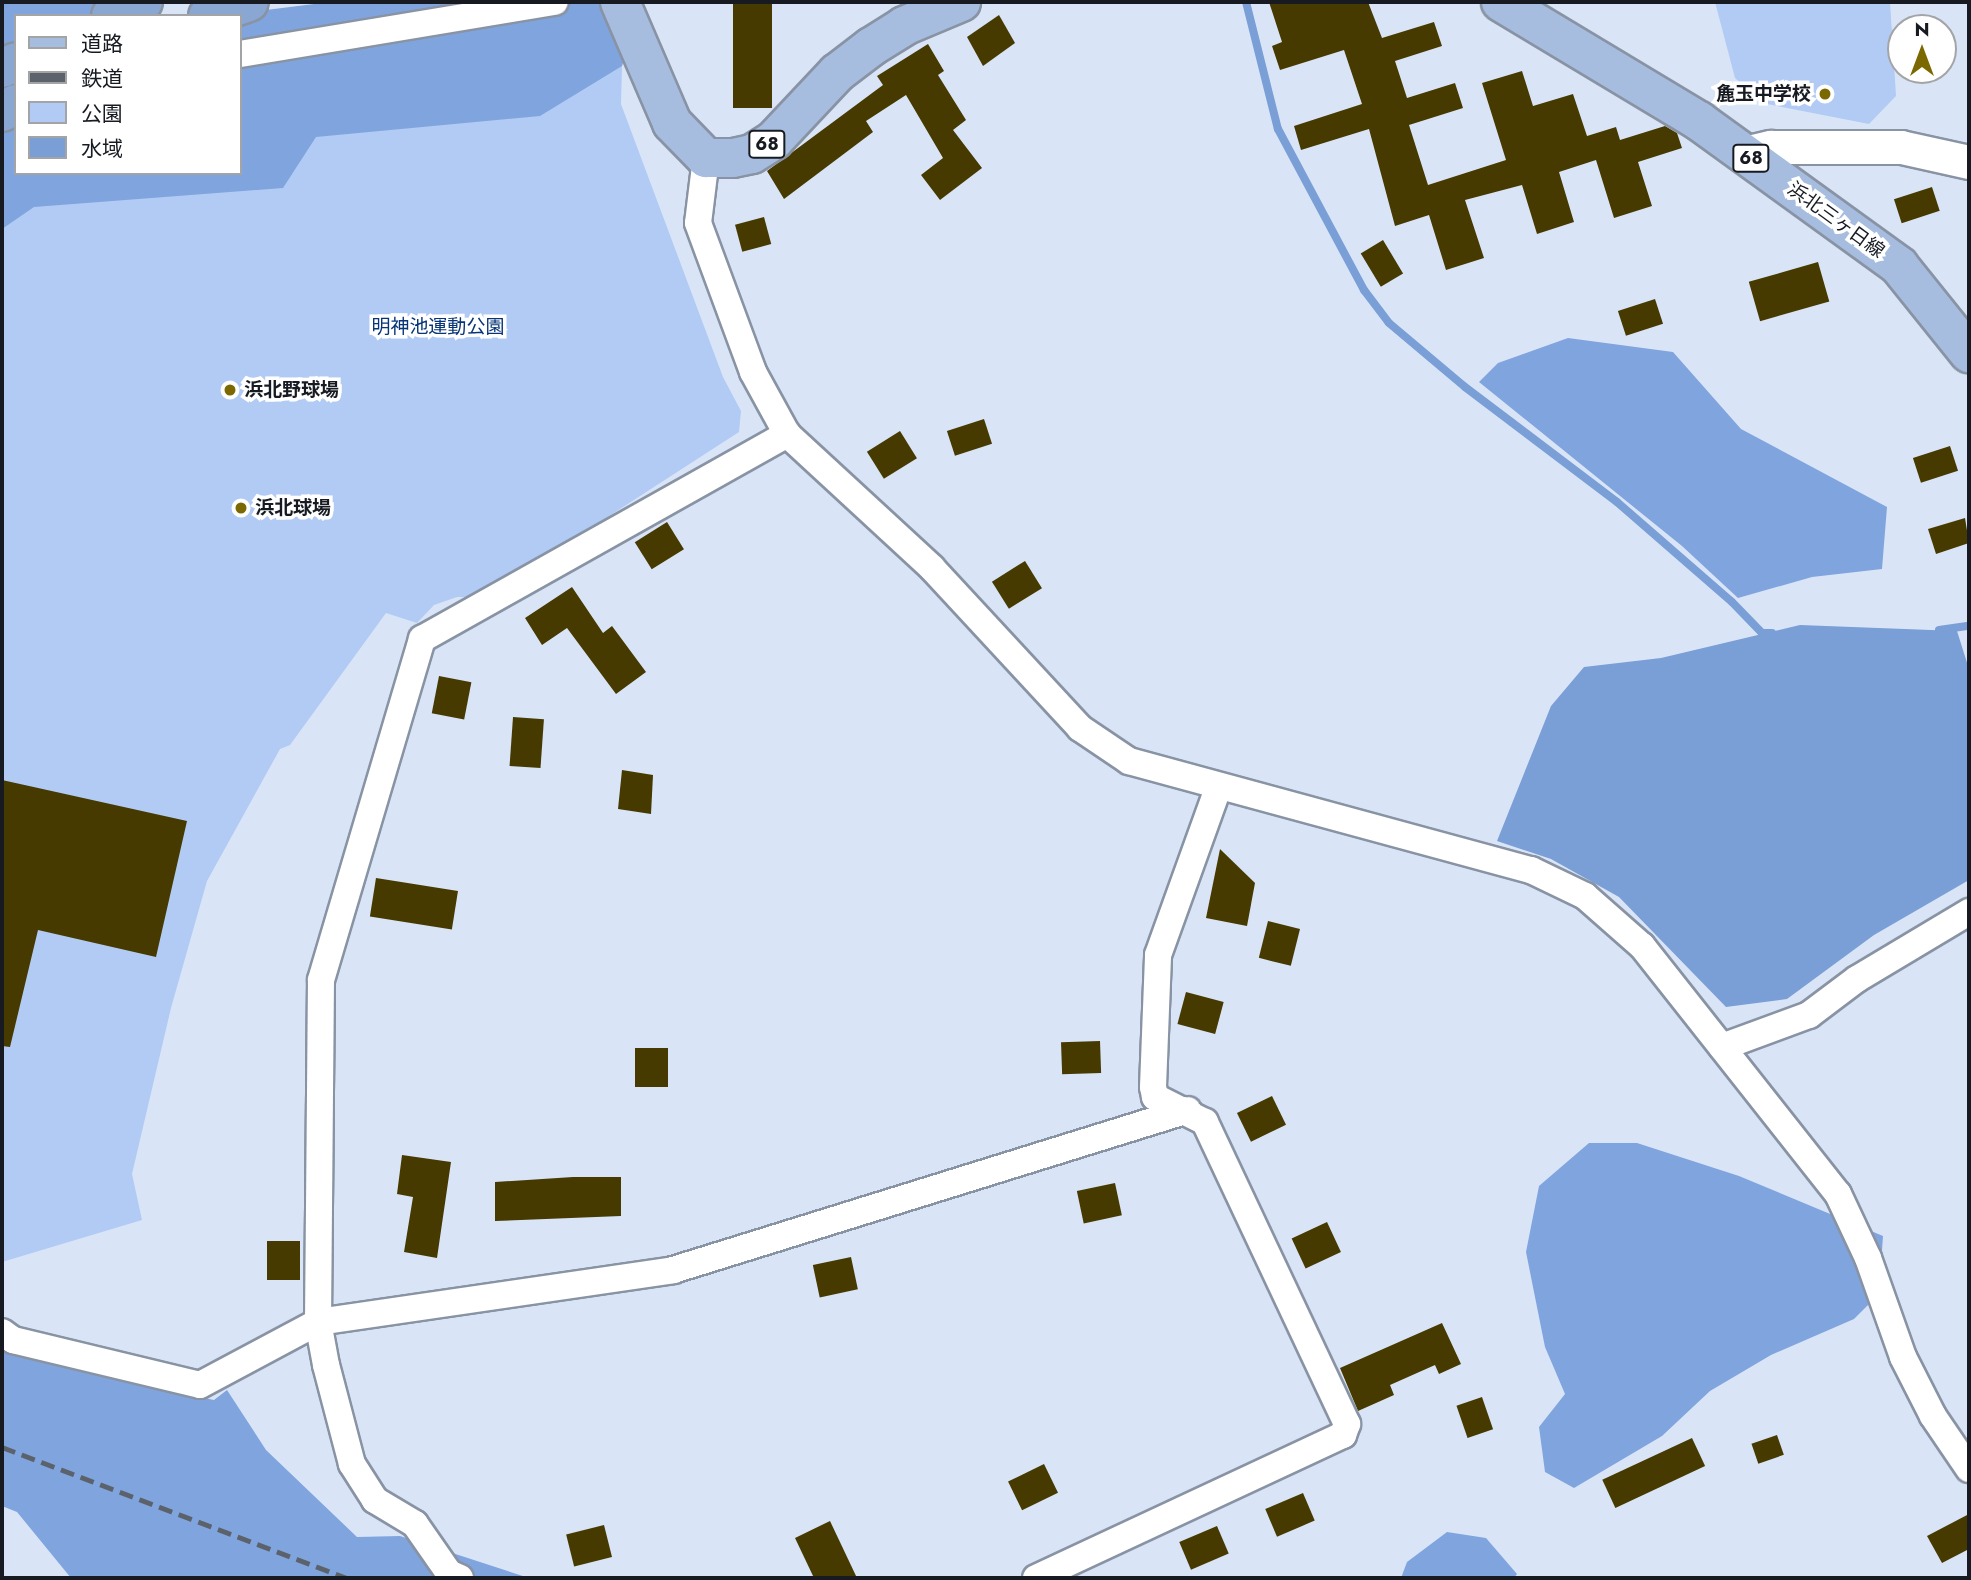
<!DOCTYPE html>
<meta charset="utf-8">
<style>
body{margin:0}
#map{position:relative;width:1971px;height:1580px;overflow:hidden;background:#d9e5f7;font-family:Jost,"Noto Sans JP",sans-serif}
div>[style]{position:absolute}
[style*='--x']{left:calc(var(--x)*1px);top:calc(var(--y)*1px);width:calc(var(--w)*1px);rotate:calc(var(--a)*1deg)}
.green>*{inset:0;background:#b1cbf4}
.forest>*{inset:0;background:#80a4dd}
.water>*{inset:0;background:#7a9ed6}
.stream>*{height:8px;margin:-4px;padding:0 4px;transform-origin:4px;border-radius:4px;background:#7a9ed6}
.building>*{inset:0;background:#463a00;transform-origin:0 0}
.roads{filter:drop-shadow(2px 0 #8893a4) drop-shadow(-2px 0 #8893a4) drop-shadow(0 2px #8893a4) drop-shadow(0 -2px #8893a4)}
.minor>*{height:26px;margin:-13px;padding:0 13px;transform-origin:13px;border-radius:13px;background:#fff}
.tertiary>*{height:33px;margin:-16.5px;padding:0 16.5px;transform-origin:16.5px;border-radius:16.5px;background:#fff}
.primary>*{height:38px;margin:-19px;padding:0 19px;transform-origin:19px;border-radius:19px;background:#a7bddf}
.trunk>*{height:38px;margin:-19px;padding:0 19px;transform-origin:19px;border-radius:19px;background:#8aa7d4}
.rail>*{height:5px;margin-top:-2.5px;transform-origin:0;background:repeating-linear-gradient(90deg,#5b626c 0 14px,transparent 0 21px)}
.dots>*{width:19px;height:19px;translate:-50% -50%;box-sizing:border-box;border:4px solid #fff;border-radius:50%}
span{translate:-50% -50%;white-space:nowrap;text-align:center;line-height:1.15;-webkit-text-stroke:7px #fff;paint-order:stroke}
.shield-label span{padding:2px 5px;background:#fff;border:2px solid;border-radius:5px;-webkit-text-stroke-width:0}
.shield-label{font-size:18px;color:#171b21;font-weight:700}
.poi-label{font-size:19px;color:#171b21;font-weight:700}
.right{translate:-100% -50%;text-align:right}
.left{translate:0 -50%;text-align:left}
.street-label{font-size:19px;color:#171b21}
.park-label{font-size:19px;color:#083577}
.frame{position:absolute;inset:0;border:4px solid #171b21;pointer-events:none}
.legend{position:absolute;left:14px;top:14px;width:228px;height:161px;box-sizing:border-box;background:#fff;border:2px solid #a2a4a6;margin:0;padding:9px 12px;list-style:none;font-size:21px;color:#171b21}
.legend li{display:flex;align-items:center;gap:14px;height:35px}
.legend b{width:35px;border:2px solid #a2a4a6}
.north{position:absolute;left:1887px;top:14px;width:70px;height:70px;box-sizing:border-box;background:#fff;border:2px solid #a2a4a6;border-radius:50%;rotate:0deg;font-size:19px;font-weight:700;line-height:28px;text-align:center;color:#171b21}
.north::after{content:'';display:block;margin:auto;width:24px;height:32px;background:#7c6800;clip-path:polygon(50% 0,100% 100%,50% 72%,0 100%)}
</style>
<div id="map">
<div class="green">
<div style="clip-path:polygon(1715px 2px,1890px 2px,1896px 96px,1869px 124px,1762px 103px,1735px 78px)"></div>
<div style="clip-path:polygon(632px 33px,622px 66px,621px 104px,723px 377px,741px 411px,739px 432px,484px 597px,457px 597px,434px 605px,417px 623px,386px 613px,290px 745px,280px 749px,207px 881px,171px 1008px,132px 1174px,142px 1220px,2px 1262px,2px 147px,16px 173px,240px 173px,240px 67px)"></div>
</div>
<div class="forest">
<div style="clip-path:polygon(2px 2px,149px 2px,100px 16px,16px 16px,16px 173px,240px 173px,240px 16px,217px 16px,330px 2px,641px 2px,622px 66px,540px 116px,316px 137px,283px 188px,34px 207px,2px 229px)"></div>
<div style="clip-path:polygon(1568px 338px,1673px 352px,1741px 429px,1887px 507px,1882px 569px,1812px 577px,1738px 598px,1682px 546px,1479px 382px,1498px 363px)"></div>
<div style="clip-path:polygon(1589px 1143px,1637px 1143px,1739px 1176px,1883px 1236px,1879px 1294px,1854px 1319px,1771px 1355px,1710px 1391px,1662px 1436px,1574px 1488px,1545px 1472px,1539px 1427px,1565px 1394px,1545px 1347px,1526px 1252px,1539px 1186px)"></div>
<div style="clip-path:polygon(2px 1332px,154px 1388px,214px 1400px,227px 1390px,266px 1450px,357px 1537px,400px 1536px,529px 1578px,71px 1578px,17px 1512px,2px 1506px)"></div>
<div style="clip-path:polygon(1447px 1532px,1486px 1538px,1517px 1574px,1514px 1578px,1401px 1578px,1407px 1562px)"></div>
</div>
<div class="water">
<div style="clip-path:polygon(1800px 625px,1957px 631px,1969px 669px,1969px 880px,1874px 935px,1787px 999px,1726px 1007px,1619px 897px,1551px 859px,1497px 841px,1551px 706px,1584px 667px,1661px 658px)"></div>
</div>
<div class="stream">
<div style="--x:1246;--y:2;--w:131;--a:75.9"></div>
<div style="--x:1278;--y:129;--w:183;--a:61.9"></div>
<div style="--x:1364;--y:290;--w:41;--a:52.9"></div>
<div style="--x:1389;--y:323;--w:99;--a:40.1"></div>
<div style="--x:1465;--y:387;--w:191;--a:37.1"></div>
<div style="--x:1617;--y:502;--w:152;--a:41"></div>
<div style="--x:1732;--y:602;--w:43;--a:45.9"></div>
<div style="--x:1762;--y:633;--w:10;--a:0"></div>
<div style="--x:1939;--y:630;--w:30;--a:-8"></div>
</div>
<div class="building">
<div style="left:733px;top:2px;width:39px;height:106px"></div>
<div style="clip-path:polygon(1269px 2px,1368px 2px,1382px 38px,1434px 22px,1442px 46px,1395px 61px,1407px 98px,1455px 83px,1463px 108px,1409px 125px,1428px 185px,1506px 160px,1482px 83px,1522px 71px,1533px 106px,1573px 94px,1587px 136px,1616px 127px,1620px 140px,1665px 126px,1677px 133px,1682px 148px,1638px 162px,1652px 206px,1614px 218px,1596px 160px,1559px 172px,1574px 222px,1537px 234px,1522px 185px,1465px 200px,1484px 258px,1446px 270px,1429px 215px,1395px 226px,1369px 129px,1301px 150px,1294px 126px,1362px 104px,1344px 50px,1280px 70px,1272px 46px,1282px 42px)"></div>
<div style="clip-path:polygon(999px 15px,1015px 43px,983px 66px,967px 37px)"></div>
<div style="clip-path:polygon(928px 44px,944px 71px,938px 75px,966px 120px,953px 130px,982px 168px,940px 200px,921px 175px,943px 158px,906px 95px,866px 121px,873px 132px,784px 199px,767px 171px,883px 85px,877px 76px)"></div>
<div style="left:1932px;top:187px;width:25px;height:40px;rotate:72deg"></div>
<div style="left:764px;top:217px;width:28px;height:30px;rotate:75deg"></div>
<div style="left:1383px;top:240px;width:39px;height:26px;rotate:59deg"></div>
<div style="left:1818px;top:262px;width:41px;height:72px;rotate:74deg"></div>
<div style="left:1655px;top:299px;width:26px;height:39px;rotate:72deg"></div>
<div style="left:984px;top:419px;width:26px;height:39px;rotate:72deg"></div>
<div style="left:900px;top:431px;width:32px;height:39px;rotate:58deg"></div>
<div style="left:1950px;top:446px;width:26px;height:39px;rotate:72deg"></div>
<div style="clip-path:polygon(1965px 518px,1969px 543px,1936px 554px,1928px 529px)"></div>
<div style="left:667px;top:522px;width:32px;height:38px;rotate:58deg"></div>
<div style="left:1025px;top:561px;width:32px;height:39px;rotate:58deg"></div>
<div style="clip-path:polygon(572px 587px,603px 633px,612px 626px,646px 672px,616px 694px,567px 628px,542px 645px,525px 618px)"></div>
<div style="left:439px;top:676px;width:33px;height:38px;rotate:11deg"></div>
<div style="left:513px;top:717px;width:31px;height:49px;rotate:4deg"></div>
<div style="clip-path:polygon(622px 770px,653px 775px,651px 814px,618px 809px)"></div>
<div style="clip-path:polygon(2px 780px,187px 821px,156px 957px,38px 930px,10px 1047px,2px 1046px)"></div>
<div style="clip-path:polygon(1220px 849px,1255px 883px,1247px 926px,1206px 918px)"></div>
<div style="left:376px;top:878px;width:83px;height:39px;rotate:9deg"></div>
<div style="left:1268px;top:921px;width:33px;height:38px;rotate:14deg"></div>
<div style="left:1186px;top:992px;width:39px;height:33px;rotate:15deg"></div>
<div style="left:1100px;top:1041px;width:32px;height:39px;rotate:88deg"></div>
<div style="left:635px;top:1048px;width:33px;height:39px"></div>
<div style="left:1272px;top:1096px;width:32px;height:39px;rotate:64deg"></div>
<div style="clip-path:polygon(402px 1155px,451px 1162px,437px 1258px,404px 1252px,413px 1197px,397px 1194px)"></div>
<div style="clip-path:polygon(573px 1177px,621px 1177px,621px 1216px,495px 1221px,495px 1182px)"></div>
<div style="left:1115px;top:1183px;width:33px;height:39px;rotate:78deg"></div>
<div style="left:1327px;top:1222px;width:33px;height:39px;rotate:65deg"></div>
<div style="left:267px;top:1241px;width:33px;height:39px"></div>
<div style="left:851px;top:1257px;width:33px;height:39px;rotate:78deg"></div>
<div style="clip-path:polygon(1442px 1323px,1461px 1364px,1439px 1374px,1435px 1365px,1390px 1385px,1394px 1395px,1358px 1411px,1340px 1368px)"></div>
<div style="left:1482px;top:1397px;width:34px;height:27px;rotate:71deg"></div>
<div style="left:1777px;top:1435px;width:21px;height:27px;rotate:71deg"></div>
<div style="left:1692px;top:1438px;width:31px;height:99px;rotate:65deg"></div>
<div style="left:1044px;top:1464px;width:32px;height:40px;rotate:64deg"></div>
<div style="left:1303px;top:1493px;width:30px;height:41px;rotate:67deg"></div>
<div style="clip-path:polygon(1969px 1514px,1969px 1549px,1942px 1563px,1927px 1536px)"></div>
<div style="clip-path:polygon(830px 1521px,857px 1578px,814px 1578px,795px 1538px)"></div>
<div style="left:604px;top:1525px;width:33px;height:39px;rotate:76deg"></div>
<div style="left:1217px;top:1526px;width:30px;height:41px;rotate:67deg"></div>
</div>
<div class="roads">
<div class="minor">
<div style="--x:240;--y:54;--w:319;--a:-9.4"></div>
<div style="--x:706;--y:158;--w:65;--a:97"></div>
<div style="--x:698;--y:223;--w:159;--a:69.7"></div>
<div style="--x:753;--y:372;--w:71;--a:61.3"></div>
<div style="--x:787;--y:434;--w:197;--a:42.7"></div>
<div style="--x:932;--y:568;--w:218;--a:47.2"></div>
<div style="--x:1080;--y:728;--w:59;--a:34"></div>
<div style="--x:1129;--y:761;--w:417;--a:15.2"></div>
<div style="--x:1531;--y:870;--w:60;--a:25.7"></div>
<div style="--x:1585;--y:896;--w:76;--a:41.3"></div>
<div style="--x:1642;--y:946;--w:316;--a:51.7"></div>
<div style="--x:1838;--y:1194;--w:71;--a:64.9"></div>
<div style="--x:1868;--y:1258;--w:105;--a:70.5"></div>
<div style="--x:1903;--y:1357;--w:66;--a:63"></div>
<div style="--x:1933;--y:1416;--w:64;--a:55.8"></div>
<div style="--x:1722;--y:1047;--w:93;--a:-20.2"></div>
<div style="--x:1809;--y:1015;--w:60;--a:-36.9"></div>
<div style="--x:1857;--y:979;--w:131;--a:-30.9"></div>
<div style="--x:2;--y:1332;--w:14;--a:36"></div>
<div style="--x:13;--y:1340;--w:192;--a:13.5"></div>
<div style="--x:200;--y:1385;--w:134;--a:-28.1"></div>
<div style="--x:318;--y:1322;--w:359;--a:-8.3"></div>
<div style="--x:673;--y:1270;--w:539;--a:-17.26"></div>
<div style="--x:460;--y:1578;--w:12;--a:-156"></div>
<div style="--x:449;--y:1573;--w:60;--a:-124.8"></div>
<div style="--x:415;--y:1524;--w:47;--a:-149"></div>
<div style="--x:375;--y:1500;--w:43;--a:-122.6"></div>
<div style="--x:352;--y:1464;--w:102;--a:-104.7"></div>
<div style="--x:326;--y:1365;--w:44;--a:-100.5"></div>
<div style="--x:318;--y:1322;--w:342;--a:-89.5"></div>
<div style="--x:321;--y:980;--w:356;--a:-73.5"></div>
<div style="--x:422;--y:639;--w:419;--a:-29.3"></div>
<div style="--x:1036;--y:1578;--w:339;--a:-25"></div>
<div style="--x:1343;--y:1435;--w:12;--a:-70"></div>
<div style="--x:1347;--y:1424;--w:334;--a:-115.2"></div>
<div style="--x:1205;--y:1122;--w:56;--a:-153.4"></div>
<div style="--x:1155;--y:1097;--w:10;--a:-101"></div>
<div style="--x:1153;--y:1087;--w:132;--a:-87.8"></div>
<div style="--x:1158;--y:955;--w:177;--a:-70.2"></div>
</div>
<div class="tertiary">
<div style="--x:1744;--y:153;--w:28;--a:-13"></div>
<div style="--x:1771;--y:147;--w:130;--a:0"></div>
<div style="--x:1901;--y:147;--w:70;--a:12.4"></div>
</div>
<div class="primary">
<div style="--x:620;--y:2;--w:132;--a:66.7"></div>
<div style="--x:672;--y:123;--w:49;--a:45.8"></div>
<div style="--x:706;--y:158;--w:27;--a:0"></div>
<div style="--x:733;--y:158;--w:19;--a:-12"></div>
<div style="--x:752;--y:154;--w:26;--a:-32"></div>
<div style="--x:774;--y:140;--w:92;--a:-46.8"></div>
<div style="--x:837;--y:73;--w:43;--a:-37.4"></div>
<div style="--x:871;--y:47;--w:39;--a:-32"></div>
<div style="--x:904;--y:26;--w:62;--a:-22.8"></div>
<div style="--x:1501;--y:2;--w:231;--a:31"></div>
<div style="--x:1699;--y:121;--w:247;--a:35.9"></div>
<div style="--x:1899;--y:266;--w:112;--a:51.2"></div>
</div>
<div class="trunk">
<div style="--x:111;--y:16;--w:35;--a:-24"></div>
<div style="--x:208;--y:16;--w:43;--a:-18.9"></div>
<div style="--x:2;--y:68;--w:15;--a:-23"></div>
<div style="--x:2;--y:112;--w:16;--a:-30"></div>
</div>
</div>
<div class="rail">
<div style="--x:2;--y:1447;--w:369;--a:20.8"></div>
</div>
<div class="dots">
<div style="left:1825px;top:94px;background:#7c6800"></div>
<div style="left:230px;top:390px;background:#7c6800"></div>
<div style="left:241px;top:508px;background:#7c6800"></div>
</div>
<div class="shield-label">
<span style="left:767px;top:144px">68</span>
<span style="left:1751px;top:158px">68</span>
</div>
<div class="poi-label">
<span class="right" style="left:1811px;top:94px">麁玉中学校</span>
<span class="left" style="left:244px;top:390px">浜北野球場</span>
<span class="left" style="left:255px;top:508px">浜北球場</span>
</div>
<div class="street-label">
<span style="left:1836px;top:220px;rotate:36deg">浜北三ヶ日線</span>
</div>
<div class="park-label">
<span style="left:438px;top:327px">明神池運動公園</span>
</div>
<div class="frame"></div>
<ul class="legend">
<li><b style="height:9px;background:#a7bddf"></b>道路</li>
<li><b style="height:9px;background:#5b626c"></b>鉄道</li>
<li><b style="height:19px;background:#b1cbf4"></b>公園</li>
<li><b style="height:19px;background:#7a9ed6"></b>水域</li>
</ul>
<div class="north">N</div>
</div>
